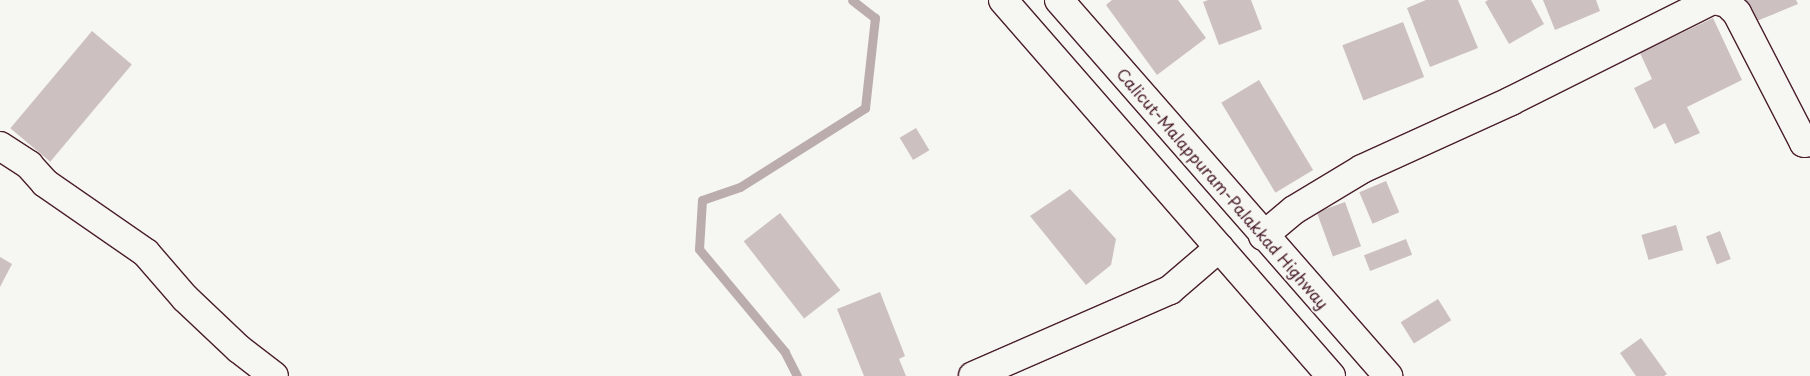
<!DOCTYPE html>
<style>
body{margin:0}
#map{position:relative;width:1810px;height:376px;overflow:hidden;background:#f6f6f2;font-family:"Playpen Sans",sans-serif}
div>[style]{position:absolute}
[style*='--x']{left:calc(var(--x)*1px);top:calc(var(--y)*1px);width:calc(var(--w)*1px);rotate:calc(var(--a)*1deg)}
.stream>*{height:9px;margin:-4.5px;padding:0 4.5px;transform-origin:4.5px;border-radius:4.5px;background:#bbadae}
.building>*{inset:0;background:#ccc1c0;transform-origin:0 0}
.roads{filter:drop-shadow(1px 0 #4a1f2b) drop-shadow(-1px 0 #4a1f2b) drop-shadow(0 1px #4a1f2b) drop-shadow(0 -1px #4a1f2b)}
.minor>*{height:28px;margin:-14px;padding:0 14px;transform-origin:14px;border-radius:14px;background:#f6f6f2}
.trunk>*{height:28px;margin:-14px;padding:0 14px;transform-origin:14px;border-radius:14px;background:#f6f6f2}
span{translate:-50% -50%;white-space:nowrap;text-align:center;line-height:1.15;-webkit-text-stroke:4px #f6f6f2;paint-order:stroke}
.street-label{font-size:16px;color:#4a1f2b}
</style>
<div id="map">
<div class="stream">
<div style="--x:797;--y:376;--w:27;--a:-117"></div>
<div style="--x:785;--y:352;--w:134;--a:-129.9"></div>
<div style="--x:699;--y:249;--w:49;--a:-86.5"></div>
<div style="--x:702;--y:200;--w:40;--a:-18.9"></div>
<div style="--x:740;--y:187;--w:148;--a:-32.3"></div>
<div style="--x:865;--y:108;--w:91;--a:-83.7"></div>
<div style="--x:875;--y:18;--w:29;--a:-142"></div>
</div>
<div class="building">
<div style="clip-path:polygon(1112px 0,1178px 0,1206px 38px,1157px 75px,1106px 5px)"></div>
<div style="clip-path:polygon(1208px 0,1251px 0,1262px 29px,1219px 45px,1203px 2px)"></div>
<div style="clip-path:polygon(1426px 0,1458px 0,1478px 48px,1430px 67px,1407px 8px)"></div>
<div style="clip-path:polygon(1488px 0,1531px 0,1544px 24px,1509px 44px,1485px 2px)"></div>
<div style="clip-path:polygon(1543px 0,1596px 0,1600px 11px,1555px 30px)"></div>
<div style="clip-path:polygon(1743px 0,1796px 0,1798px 4px,1752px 23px)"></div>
<div style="clip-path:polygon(1713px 18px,1742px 80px,1687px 107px,1700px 133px,1675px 144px,1665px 123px,1654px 129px,1634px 88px,1652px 79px,1640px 53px)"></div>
<div style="left:1403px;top:22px;width:59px;height:65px;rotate:69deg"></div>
<div style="left:92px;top:31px;width:52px;height:127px;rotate:40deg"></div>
<div style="left:1259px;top:80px;width:105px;height:44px;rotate:59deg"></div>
<div style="left:916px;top:128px;width:26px;height:19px;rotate:59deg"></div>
<div style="left:1386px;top:181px;width:34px;height:29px;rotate:67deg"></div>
<div style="clip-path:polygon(1070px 189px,1116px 239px,1111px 265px,1086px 285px,1030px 216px)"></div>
<div style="left:1345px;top:202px;width:47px;height:30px;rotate:70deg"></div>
<div style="left:780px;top:213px;width:98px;height:46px;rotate:52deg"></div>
<div style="left:1676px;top:225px;width:26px;height:36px;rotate:74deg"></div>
<div style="left:1720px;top:231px;width:30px;height:15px;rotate:69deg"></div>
<div style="left:1406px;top:239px;width:17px;height:45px;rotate:69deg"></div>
<div style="clip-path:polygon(0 257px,12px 264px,0 287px)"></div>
<div style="clip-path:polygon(880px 292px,905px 356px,899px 359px,906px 376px,864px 376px,837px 309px)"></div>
<div style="left:1438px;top:299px;width:25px;height:44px;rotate:58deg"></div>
<div style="clip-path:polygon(1641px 338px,1667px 374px,1664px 376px,1636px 376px,1620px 353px)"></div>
</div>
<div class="roads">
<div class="minor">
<div style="--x:1714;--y:0;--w:13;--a:13"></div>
<div style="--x:1727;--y:3;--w:14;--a:45"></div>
<div style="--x:1737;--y:13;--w:146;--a:62.7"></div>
<div style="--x:1804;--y:143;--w:6;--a:-9"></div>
<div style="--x:0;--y:146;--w:35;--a:33"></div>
<div style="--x:29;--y:165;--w:24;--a:48"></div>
<div style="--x:45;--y:183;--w:123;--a:34.7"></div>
<div style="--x:146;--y:253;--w:60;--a:49.1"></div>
<div style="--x:185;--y:298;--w:74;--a:43.4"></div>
<div style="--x:239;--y:349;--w:44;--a:37.6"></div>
<div style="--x:1263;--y:236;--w:40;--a:-40"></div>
<div style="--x:1294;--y:210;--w:79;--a:-31.1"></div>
<div style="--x:1362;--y:169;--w:164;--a:-24.5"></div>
<div style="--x:1511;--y:101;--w:226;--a:-26.6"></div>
<div style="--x:973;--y:376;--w:215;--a:-23.6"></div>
<div style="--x:1170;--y:290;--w:65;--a:-40.6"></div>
</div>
<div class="trunk">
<div style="--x:1003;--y:0;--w:499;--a:48.9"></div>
<div style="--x:1059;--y:0;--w:500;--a:48.8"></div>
</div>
</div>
<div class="street-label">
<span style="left:1223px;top:188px;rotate:49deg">Calicut-Malappuram-Palakkad Highway</span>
</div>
</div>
